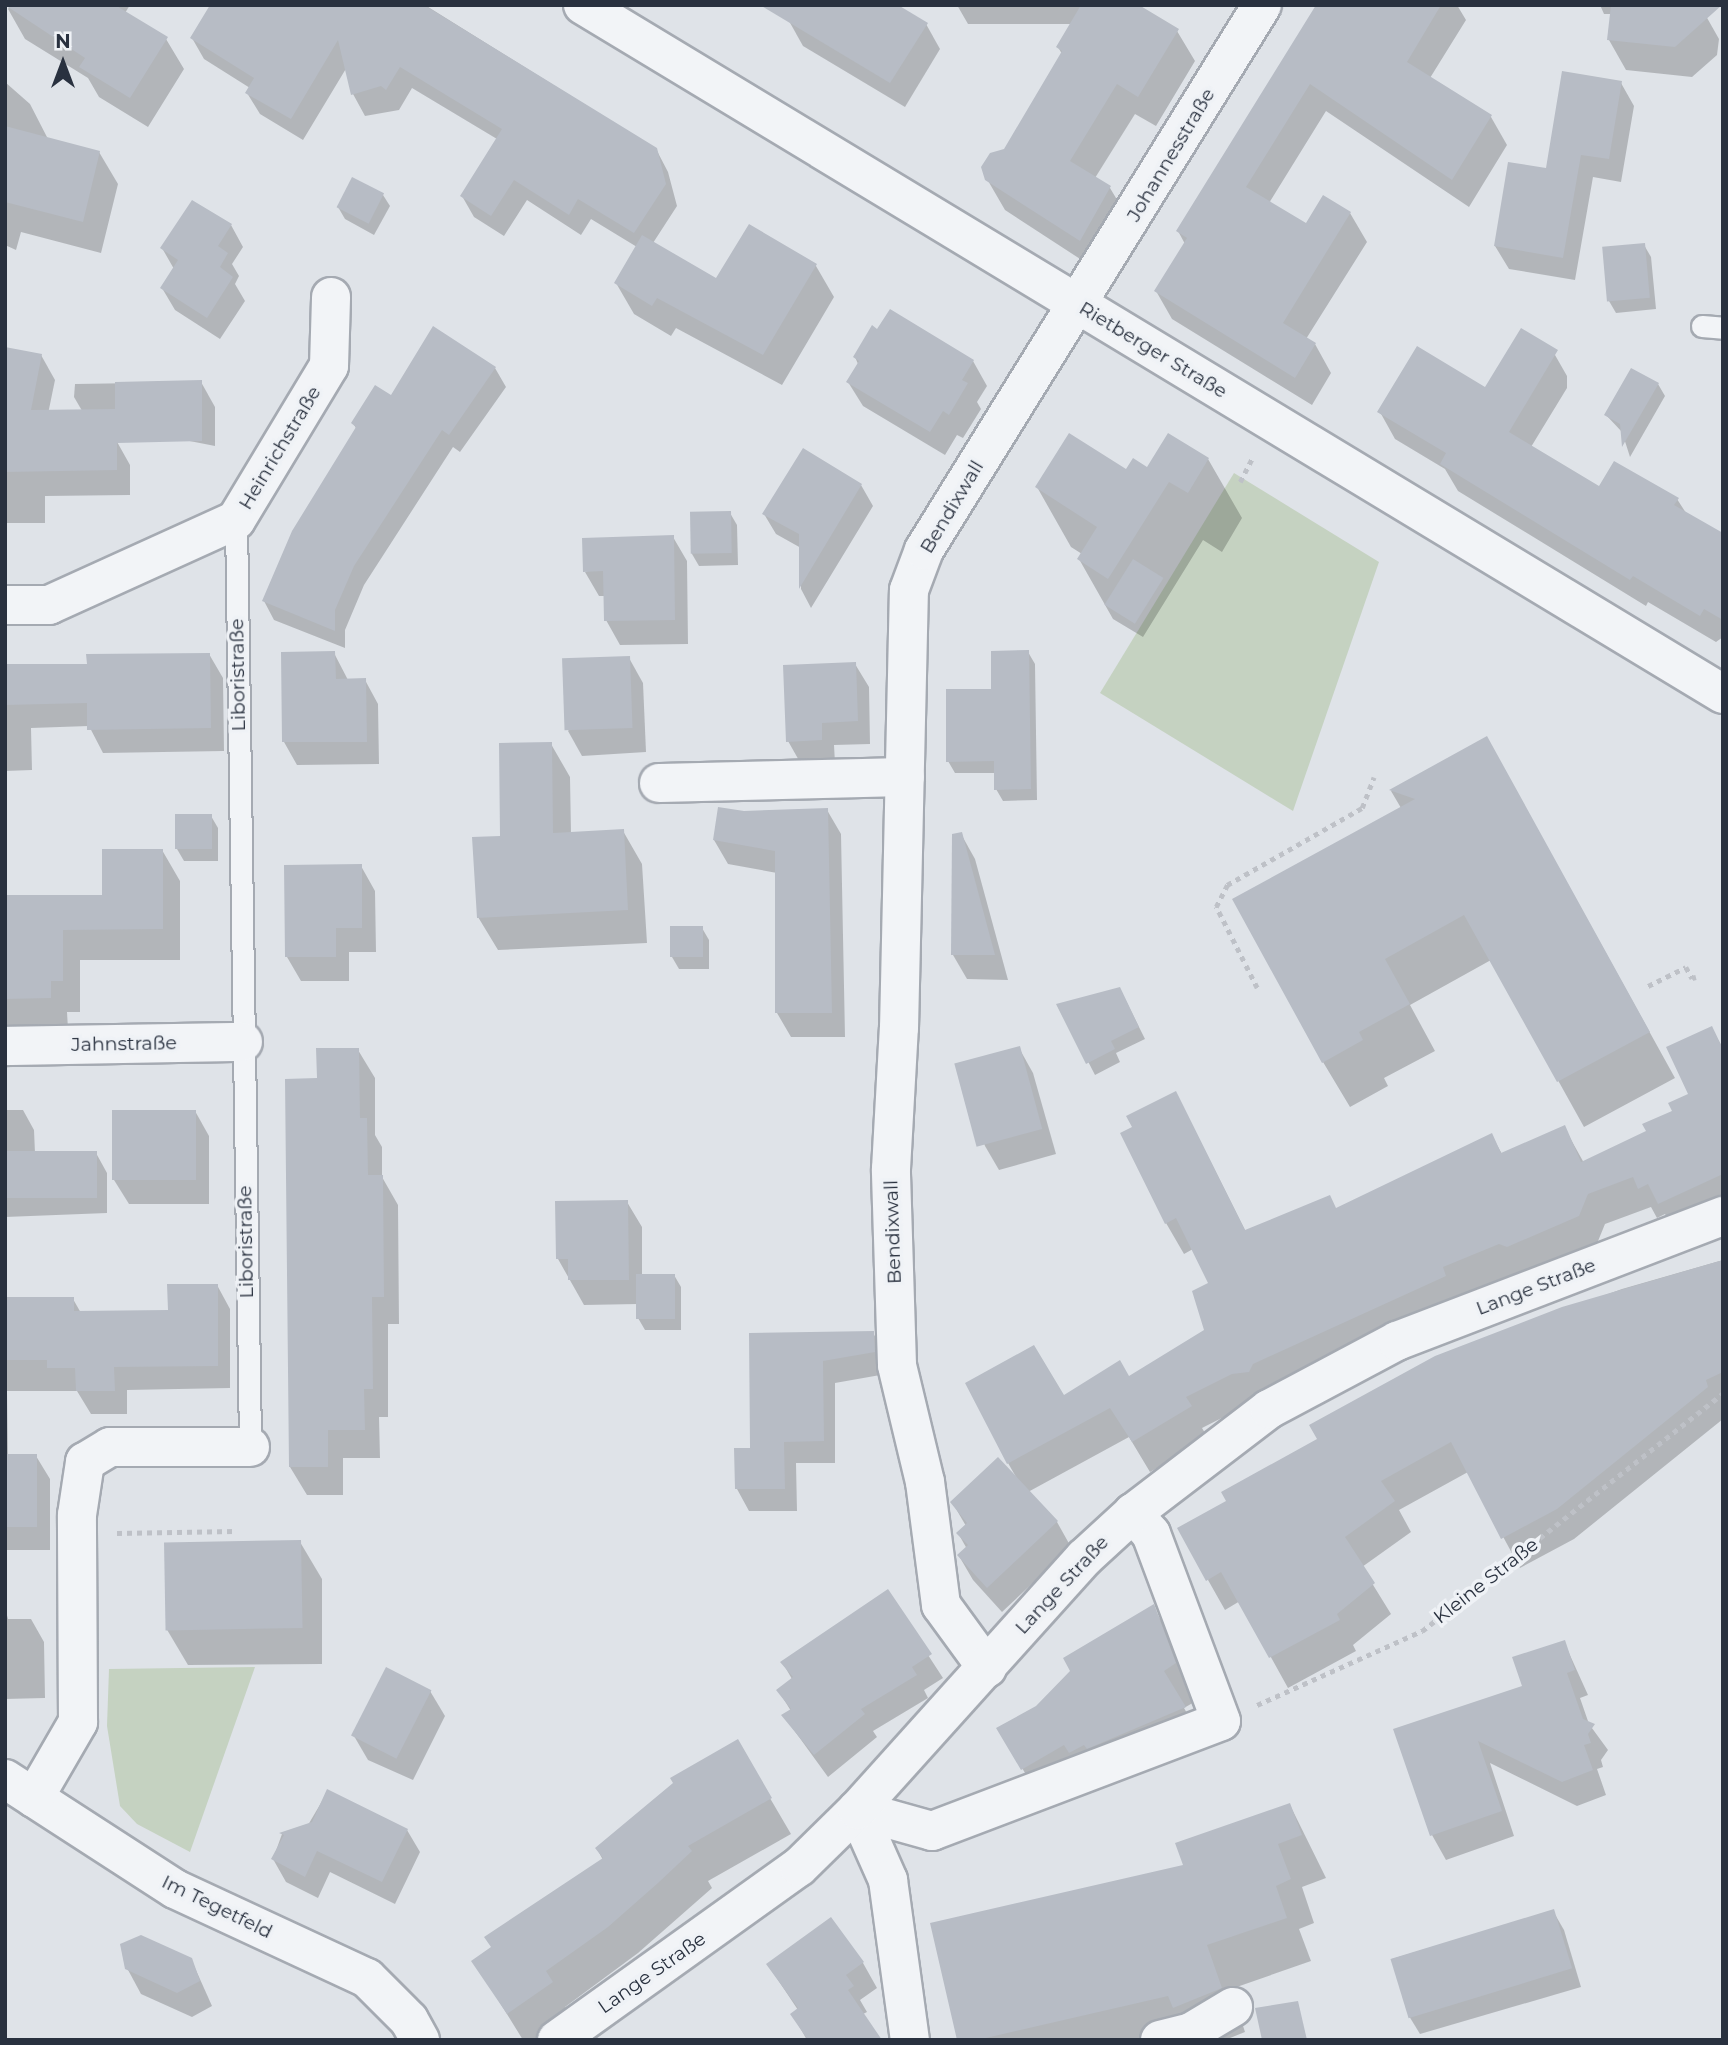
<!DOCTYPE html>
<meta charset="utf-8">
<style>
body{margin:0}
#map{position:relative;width:1728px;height:2045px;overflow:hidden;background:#dfe3e8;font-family:Montserrat,sans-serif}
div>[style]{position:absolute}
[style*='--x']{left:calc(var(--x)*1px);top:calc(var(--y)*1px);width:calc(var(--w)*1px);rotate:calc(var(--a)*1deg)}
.green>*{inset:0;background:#c5d2c1}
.shadow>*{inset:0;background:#0003}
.building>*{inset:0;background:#b7bcc5;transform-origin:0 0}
.path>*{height:4.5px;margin-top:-2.25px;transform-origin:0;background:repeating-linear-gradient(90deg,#bec1c7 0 5px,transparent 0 10px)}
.roads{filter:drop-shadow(2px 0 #a5aab2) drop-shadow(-2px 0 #a5aab2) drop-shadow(0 2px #a5aab2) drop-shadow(0 -2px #a5aab2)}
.lane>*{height:21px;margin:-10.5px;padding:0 10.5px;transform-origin:10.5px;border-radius:10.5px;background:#f2f4f7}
.street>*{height:38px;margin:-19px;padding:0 19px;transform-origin:19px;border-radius:19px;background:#f2f4f7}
span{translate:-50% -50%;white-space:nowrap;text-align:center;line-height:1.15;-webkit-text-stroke:7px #eff2f6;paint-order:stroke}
.street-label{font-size:19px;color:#29313f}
.frame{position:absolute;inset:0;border:7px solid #29313f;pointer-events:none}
.north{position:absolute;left:28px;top:28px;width:70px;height:70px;-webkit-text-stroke:5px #eff2f6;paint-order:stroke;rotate:0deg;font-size:19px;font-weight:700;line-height:28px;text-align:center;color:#29313f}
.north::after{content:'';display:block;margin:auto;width:24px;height:32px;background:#29313f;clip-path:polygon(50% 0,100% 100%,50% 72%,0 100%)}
</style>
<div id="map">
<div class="green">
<div style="clip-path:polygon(1234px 473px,1379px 562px,1293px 811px,1100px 693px)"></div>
<div style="clip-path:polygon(255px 1667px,190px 1852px,137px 1824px,120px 1806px,107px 1726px,109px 1669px)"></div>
</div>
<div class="shadow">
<div style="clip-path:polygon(10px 5px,130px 5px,125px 13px,166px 39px,184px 69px,148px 127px,99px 97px,88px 78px,25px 39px,8px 9px)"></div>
<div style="clip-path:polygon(232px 5px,425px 5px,656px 149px,668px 172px,677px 206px,653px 243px,716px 281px,749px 226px,816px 266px,834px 297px,782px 385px,676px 328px,671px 336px,634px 314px,616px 283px,637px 247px,591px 219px,581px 235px,527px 200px,504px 236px,474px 217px,462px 196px,497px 139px,412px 88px,399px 110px,365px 116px,353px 94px,347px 67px,303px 140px,260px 114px,247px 93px,250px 88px,204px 59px,192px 38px)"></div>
<div style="clip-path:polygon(957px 5px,1136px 5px,1177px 31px,1195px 61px,1156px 126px,1135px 114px,1095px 178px,1110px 188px,1128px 218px,1097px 270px,1005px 210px,987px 179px,1062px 54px,1058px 47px,1072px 24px,968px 24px)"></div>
<div style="clip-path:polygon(1318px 5px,1457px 5px,1466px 20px,1430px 78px,1491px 117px,1507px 145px,1469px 207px,1326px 111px,1269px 203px,1306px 225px,1324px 197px,1350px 213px,1367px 242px,1306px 339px,1315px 344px,1331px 373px,1312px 405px,1172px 319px,1156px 291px,1185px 244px,1178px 231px)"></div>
<div style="clip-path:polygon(1600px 5px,1707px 5px,1706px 16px,1719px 39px,1717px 55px,1692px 77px,1626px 70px,1609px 40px,1611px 14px,1604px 14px)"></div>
<div style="clip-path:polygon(789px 21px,926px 24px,940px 49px,905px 107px,803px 46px)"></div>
<div style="clip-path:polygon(5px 82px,30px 104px,48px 139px,99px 152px,118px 184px,101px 253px,21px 232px,16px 250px,5px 245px)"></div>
<div style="clip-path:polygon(1621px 83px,1634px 106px,1621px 182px,1593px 177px,1575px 280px,1509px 269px,1495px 246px,1547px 170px)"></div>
<div style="clip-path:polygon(383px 195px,390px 206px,374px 235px,345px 219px,338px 207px)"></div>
<div style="clip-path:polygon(231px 225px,243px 247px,232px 264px,239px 276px,235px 284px,245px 301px,220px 339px,175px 310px,162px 288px,174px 269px,162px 248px)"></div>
<div style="clip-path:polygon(1644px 245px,1651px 257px,1656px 309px,1616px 313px,1609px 301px)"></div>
<div style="clip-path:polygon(878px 332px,973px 361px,987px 386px,977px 402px,981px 409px,963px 438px,957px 435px,945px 455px,863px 406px,848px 382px,858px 364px,855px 357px)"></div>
<div style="clip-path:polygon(1551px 348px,1567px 376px,1567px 388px,1531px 447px,1600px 489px,1677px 499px,1686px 513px,1723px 535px,1723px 637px,1716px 642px,1648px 602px,1646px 606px,1458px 491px,1445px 469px,1395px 439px,1380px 412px,1486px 389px)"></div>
<div style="clip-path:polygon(41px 355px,55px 380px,48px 414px,5px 405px)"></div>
<div style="clip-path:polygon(495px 368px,506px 387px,460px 452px,453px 447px,364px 585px,345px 630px,345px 648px,274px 620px,264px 601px,357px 430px,353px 423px,391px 397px)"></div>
<div style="clip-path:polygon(201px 382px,215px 407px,215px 446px,88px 421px,74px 397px,75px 384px)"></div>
<div style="clip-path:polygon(1658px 384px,1665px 396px,1630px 457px,1622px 432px,1606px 415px)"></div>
<div style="clip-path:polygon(5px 440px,116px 440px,130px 465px,130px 495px,45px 496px,45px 523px,5px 523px)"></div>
<div style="clip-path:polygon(1208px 459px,1242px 518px,1222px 552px,1203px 540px,1143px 637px,1113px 619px,1079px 559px,1082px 554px,1071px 547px,1037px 487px)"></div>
<div style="clip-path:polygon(861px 485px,873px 506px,811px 608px,801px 589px,801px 548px,776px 534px,764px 514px)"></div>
<div style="clip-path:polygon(730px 513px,737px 525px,738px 565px,699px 566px,692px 554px,692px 515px)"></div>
<div style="clip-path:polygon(673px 537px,687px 561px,688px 644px,620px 645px,606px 620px,605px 596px,599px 596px,585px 572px)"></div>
<div style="clip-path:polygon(1028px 652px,1035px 664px,1037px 800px,1003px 801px,996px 789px,995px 773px,955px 773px,948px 761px,993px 690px)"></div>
<div style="clip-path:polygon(334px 653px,348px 680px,365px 680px,378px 704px,379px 764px,297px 765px,284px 742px)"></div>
<div style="clip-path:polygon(209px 654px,223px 678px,224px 751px,103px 753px,89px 726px,31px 728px,32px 770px,5px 771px,5px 664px,88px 665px)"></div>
<div style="clip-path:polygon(629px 658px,643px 683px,646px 752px,582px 756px,568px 731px)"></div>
<div style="clip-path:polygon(855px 664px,869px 687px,870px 744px,834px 745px,835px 763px,801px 764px,788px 741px)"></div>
<div style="clip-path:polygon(1487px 738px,1675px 1078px,1584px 1127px,1491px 960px,1410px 1005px,1435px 1051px,1384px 1078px,1388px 1086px,1350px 1107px,1323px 1062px,1401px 808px,1391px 791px)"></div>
<div style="clip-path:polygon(551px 744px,570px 777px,571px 834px,623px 831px,642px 864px,647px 943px,498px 950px,478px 917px,502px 837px)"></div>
<div style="clip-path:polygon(827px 810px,841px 834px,845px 1037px,791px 1037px,777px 1013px,777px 873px,728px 864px,714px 840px,744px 813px)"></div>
<div style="clip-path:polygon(211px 816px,218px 828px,218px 861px,184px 861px,177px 849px)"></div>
<div style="clip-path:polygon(961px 834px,975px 859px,1008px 980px,967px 979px,953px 955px)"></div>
<div style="clip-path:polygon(162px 850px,180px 881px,180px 960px,80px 960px,80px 1012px,67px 1012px,68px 1029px,5px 1029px,5px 896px,104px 896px)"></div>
<div style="clip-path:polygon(361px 866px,375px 891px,376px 952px,349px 952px,349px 981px,301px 981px,287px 957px)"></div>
<div style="clip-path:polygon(702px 928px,709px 940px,709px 969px,679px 969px,672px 957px)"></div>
<div style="clip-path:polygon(1126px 1001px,1145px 1039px,1116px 1053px,1120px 1062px,1095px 1075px,1059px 1005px)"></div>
<div style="clip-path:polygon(1711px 1028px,1723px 1048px,1723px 1213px,1677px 1234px,1665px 1214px,1657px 1218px,1651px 1207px,1605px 1224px,1596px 1246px,1525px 1277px,1517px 1274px,1459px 1298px,1202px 1428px,1208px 1438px,1150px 1472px,1129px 1437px,1028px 1492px,1057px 1522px,1071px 1547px,1002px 1612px,973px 1580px,959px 1556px,967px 1549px,958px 1533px,966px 1526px,952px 1502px,1016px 1477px,1008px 1463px,1064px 1397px,1128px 1378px,1207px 1331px,1211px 1283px,1193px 1249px,1184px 1254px,1166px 1223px,1134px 1128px,1176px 1093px,1246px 1232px,1337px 1209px,1492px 1136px,1502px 1154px,1564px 1127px,1584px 1163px,1648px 1132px,1691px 1095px)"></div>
<div style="clip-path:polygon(1019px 1048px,1033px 1073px,1056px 1154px,999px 1170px,985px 1146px,957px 1065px)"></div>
<div style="clip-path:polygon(358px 1050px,375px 1078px,375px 1135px,382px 1147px,382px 1177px,398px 1205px,399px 1324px,388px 1324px,388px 1417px,379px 1417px,380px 1458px,343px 1458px,343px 1495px,307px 1495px,290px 1467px,319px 1080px)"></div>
<div style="clip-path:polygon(5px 1110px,23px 1110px,34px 1130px,35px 1153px,96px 1153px,107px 1173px,107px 1213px,5px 1217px)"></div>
<div style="clip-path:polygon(195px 1111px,209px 1136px,209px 1204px,129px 1204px,114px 1180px)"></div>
<div style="clip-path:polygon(627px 1202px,642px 1227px,642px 1275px,674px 1275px,681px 1287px,681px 1330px,645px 1330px,638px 1318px,638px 1304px,584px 1305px,558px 1259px)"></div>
<div style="clip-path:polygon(1723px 1260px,1723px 1419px,1574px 1539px,1520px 1568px,1468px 1472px,1399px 1510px,1411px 1532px,1362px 1567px,1391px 1614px,1353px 1645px,1356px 1651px,1288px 1688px,1240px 1601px,1225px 1610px,1208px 1580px,1228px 1502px,1436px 1357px,1622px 1289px)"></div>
<div style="clip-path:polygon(217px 1285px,230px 1309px,230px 1388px,127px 1390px,127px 1414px,91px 1414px,77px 1391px,7px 1391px,8px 1456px,36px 1456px,50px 1479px,50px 1550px,5px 1550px,5px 1299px,73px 1299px,81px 1313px,169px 1312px)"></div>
<div style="clip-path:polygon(873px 1333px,886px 1355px,886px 1374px,835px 1383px,835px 1463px,796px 1463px,797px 1511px,749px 1511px,737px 1489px,752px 1450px,751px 1335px)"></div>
<div style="clip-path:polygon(300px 1542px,322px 1579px,322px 1664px,188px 1665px,166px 1628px)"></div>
<div style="clip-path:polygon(887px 1592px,943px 1678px,924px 1690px,928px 1698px,873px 1731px,877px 1737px,828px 1777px,783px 1715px,791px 1711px,778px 1690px,792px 1679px,782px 1662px)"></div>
<div style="clip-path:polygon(1153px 1607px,1174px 1643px,1196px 1701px,1184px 1708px,1205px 1745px,1110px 1785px,1107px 1781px,1044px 1805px,999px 1729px,1037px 1707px)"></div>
<div style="clip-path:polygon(5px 1608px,8px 1619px,31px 1619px,44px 1642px,45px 1698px,5px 1699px)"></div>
<div style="clip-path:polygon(1564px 1642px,1588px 1695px,1580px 1698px,1589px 1724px,1608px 1750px,1601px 1760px,1603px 1767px,1597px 1769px,1606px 1795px,1577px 1806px,1490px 1763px,1514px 1836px,1446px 1860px,1432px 1835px,1396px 1730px,1524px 1687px)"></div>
<div style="clip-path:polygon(430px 1691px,445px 1716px,413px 1780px,368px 1760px,354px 1736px)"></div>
<div style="clip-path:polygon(737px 1742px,791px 1834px,708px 1881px,712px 1888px,638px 1953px,565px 2007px,572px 2019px,541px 2040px,523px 2040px,474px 1961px,603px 1860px,597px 1849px)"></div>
<div style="clip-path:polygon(328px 1791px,407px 1830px,420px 1852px,395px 1904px,330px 1872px,318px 1898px,286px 1882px,273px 1859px,282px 1834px,308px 1825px)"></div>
<div style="clip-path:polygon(1290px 1805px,1326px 1878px,1302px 1887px,1314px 1923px,1299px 1929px,1311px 1961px,1231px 1989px,1245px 2032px,1225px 2040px,959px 2040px,1185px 1866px)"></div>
<div style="clip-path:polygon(1553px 1911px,1564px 1930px,1581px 1987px,1420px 2034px,1409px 2016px,1392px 1959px)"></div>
<div style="clip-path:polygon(191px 1959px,212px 2006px,192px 2017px,141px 1994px,127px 1968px)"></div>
<div style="clip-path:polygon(863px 1963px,877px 1988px,860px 2000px,867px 2012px,863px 2014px,880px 2040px,807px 2040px,792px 2014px,798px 2010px,768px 1965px)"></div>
</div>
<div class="building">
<div style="clip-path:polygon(5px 5px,115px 5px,168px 37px,130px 98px,79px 67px,85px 58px)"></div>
<div style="clip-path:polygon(210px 5px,424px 5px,657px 148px,666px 184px,634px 233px,578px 199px,569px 215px,514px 180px,491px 216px,460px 196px,502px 129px,400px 67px,386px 90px,381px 86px,351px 95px,338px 40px,291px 119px,245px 93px,254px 78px,190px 38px)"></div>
<div style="clip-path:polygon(760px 5px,898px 5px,928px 23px,890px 83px)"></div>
<div style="clip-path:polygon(1081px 5px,1139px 5px,1179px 29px,1138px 97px,1117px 84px,1070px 161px,1111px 186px,1080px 241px,985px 180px,981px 167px,990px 153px,1004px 149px,1062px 51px,1056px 47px)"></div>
<div style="clip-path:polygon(1316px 5px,1441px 5px,1407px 62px,1492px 115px,1452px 180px,1310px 84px,1246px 187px,1306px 223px,1323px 195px,1351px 212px,1283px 323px,1316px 343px,1295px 378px,1154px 291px,1187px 238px,1176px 231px)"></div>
<div style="clip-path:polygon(1611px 5px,1722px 5px,1675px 47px,1607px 40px)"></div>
<div style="clip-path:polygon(1562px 71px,1622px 81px,1609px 159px,1581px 155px,1563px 258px,1494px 246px,1508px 162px,1546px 168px)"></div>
<div style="clip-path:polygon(5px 126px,100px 151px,83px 222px,5px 202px)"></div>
<div style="left:352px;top:177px;width:36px;height:34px;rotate:27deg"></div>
<div style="clip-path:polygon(192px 200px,232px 224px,218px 246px,228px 253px,220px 267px,233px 277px,207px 318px,160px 288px,178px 260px,160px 248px)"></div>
<div style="clip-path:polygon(749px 224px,817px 264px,763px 355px,657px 298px,652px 306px,614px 283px,642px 235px,716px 278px)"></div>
<div style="left:1645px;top:243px;width:55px;height:43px;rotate:85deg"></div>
<div style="clip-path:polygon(890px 309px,974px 360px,962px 380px,968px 383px,949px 415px,943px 411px,930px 432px,846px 382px,859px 361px,853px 357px,872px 325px,877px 329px)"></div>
<div style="clip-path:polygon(433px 326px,496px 367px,449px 435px,442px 430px,354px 566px,335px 610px,335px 631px,262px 601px,292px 531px,356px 427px,351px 423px,375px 385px,391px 395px)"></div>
<div style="clip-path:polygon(1521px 328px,1558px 350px,1509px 432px,1599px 486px,1614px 461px,1679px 498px,1674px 505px,1723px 533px,1723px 620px,1704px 609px,1700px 616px,1633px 576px,1630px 580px,1440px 464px,1446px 453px,1377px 412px,1417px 346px,1485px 387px)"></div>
<div style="clip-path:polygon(5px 347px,42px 354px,31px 410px,115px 409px,115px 382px,202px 380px,202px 441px,117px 443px,117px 470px,5px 472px)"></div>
<div style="clip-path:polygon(1631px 368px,1659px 383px,1622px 447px,1620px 424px,1604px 415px)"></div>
<div style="clip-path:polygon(1069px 433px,1126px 469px,1133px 458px,1147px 467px,1168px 433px,1209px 458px,1188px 493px,1169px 482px,1108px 579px,1077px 559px,1097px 527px,1035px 487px)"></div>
<div style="clip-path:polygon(803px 448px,862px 484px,799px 589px,799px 534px,762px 514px)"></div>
<div style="left:731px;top:511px;width:42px;height:41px;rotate:89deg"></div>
<div style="clip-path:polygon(674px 535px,675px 620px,604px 621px,603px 571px,583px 572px,582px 538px)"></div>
<div style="left:1133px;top:559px;width:36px;height:54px;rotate:32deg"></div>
<div style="clip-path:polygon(1029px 650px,1031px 789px,994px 790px,994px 761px,946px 762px,946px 689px,991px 689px,991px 651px)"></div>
<div style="clip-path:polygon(335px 651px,336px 679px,366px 678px,367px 742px,282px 742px,281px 652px)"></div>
<div style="clip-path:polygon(210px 653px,211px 728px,87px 730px,87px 703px,5px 705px,5px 664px,87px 664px,86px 654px)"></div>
<div style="left:630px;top:656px;width:72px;height:68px;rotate:88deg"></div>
<div style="clip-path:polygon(856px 662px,858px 721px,822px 723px,822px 740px,786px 742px,783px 665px)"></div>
<div style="clip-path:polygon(1487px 736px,1650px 1032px,1557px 1082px,1464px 915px,1385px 959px,1410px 1004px,1359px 1032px,1363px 1040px,1322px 1063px,1232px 899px,1415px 799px,1389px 790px)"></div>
<div style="clip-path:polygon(552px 742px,553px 833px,624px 829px,628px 910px,477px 918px,472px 837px,500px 836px,499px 743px)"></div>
<div style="clip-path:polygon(718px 807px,744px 811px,828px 808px,832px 1013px,775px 1013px,775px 851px,713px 840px)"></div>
<div style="left:212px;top:814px;width:35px;height:37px;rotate:90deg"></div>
<div style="clip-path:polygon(962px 832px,995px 955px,951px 955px,952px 834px)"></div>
<div style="clip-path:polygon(102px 849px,163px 849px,163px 929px,63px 930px,63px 981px,51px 981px,51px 998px,5px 999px,5px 895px,102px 895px)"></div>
<div style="clip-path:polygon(362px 864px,362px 928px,336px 928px,336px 957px,285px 957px,284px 865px)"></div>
<div style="left:703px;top:926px;width:31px;height:33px;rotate:90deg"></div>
<div style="clip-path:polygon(1120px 987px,1139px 1027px,1111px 1041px,1115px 1049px,1086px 1064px,1056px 1004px)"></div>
<div style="clip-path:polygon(1712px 1026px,1723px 1049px,1723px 1174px,1658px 1204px,1648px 1184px,1638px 1189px,1633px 1177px,1588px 1194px,1579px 1216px,1507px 1247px,1499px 1244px,1443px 1267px,1446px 1276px,1253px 1364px,1249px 1372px,1232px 1374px,1186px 1397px,1192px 1406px,1132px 1442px,1110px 1408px,1007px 1464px,965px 1383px,1034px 1345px,1064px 1395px,1120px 1360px,1129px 1376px,1204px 1330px,1192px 1291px,1208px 1283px,1176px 1218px,1165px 1224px,1120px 1133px,1132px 1127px,1126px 1116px,1176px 1091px,1245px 1230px,1330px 1195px,1336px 1208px,1492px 1133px,1501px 1153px,1565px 1125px,1581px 1162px,1646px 1131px,1642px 1124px,1672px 1111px,1668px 1103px,1688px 1094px,1666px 1047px)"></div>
<div style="left:1020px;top:1046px;width:86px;height:68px;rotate:75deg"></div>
<div style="clip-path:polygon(316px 1048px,359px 1048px,360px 1118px,367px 1118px,368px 1175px,383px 1175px,384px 1297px,372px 1297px,373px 1389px,364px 1389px,365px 1430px,328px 1430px,328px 1467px,289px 1467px,285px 1079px,317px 1078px)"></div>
<div style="left:112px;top:1110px;width:84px;height:70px"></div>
<div style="left:5px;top:1151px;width:92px;height:47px"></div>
<div style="clip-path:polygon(628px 1200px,629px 1280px,568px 1280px,568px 1259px,556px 1259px,555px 1201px)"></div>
<div style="clip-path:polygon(1723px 1260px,1723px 1372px,1706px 1380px,1708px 1387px,1557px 1509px,1501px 1539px,1451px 1442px,1381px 1481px,1395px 1501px,1345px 1537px,1375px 1583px,1337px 1614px,1340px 1620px,1269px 1658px,1221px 1572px,1206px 1581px,1177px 1528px,1226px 1501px,1221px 1492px,1317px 1439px,1309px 1425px,1435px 1356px,1562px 1307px)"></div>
<div style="left:636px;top:1274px;width:39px;height:45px"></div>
<div style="clip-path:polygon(167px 1284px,218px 1284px,218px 1366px,114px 1367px,115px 1391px,76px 1391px,75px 1368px,47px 1368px,47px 1360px,5px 1360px,5px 1297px,74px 1297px,74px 1311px,168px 1310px)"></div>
<div style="clip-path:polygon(874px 1331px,875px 1352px,823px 1361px,824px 1441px,784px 1442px,785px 1489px,735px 1489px,734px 1448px,750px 1448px,749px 1333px)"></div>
<div style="left:5px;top:1454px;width:32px;height:73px"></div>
<div style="clip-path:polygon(998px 1457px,1058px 1521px,987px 1588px,957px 1555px,968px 1545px,956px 1533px,967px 1523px,950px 1502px)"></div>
<div style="left:301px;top:1540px;width:88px;height:137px;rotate:89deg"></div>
<div style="clip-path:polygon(888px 1589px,932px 1654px,912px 1667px,917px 1675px,861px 1709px,865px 1714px,814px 1755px,781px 1715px,791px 1709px,776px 1690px,793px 1677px,780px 1662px)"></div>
<div style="clip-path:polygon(1154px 1604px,1176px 1663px,1164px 1671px,1186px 1707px,1087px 1749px,1084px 1745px,1069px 1753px,1064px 1745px,1021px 1770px,996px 1728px,1036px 1706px,1070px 1671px,1063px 1658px)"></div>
<div style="clip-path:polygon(1565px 1640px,1575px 1670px,1567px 1673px,1583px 1719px,1595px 1724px,1588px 1734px,1591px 1743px,1584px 1745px,1593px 1770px,1562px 1782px,1478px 1741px,1502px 1811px,1430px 1836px,1393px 1729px,1522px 1686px,1512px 1657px)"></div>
<div style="left:386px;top:1667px;width:51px;height:77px;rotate:27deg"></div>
<div style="clip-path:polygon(738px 1739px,772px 1798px,688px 1846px,692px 1851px,658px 1883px,608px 1927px,546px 1971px,553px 1982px,507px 2014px,471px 1961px,491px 1947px,484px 1937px,603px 1858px,595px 1848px,673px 1783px,670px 1778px)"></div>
<div style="clip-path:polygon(327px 1789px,408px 1829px,382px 1882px,317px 1851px,305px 1877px,271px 1859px,284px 1835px,279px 1833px,312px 1822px)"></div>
<div style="clip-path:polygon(1290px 1803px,1302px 1835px,1278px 1844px,1291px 1879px,1276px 1886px,1287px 1918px,1207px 1945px,1222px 1988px,1173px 2008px,1168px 1996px,977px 2040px,957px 2040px,930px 1923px,1183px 1865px,1175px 1843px)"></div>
<div style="left:1554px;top:1909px;width:62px;height:171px;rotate:73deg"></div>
<div style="clip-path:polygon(831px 1917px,864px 1962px,846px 1975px,854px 1986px,848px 1990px,882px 2040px,808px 2040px,790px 2014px,798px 2008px,766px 1964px)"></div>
<div style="clip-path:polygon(141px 1935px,192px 1958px,200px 1981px,177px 1993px,125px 1969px,120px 1944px)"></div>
<div style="clip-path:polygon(1298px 2001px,1307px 2040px,1262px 2040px,1255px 2008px)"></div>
</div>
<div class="path">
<div style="--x:1240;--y:482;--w:29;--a:-63"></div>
<div style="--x:1648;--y:986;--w:42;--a:-26.6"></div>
<div style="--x:1686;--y:967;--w:13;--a:61"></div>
<div style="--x:1692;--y:978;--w:4;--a:-14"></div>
<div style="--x:1257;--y:988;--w:91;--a:-116.8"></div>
<div style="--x:1216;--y:907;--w:25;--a:-63"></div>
<div style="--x:1227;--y:885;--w:155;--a:-29.7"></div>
<div style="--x:1362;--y:808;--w:33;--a:-69"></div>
<div style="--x:117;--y:1533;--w:118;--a:-1"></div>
<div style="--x:1257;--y:1705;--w:181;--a:-24.2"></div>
<div style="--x:1422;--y:1631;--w:384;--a:-38.3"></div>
</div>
<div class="roads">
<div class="lane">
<div style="--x:1702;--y:326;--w:21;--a:5"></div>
<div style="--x:236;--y:520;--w:927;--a:89.13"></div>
</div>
<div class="street">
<div style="--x:583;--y:5;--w:1332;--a:31.15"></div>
<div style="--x:5;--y:605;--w:44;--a:0"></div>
<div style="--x:49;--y:605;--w:205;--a:-24.4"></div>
<div style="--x:236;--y:520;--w:180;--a:-58.9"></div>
<div style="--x:329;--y:366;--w:69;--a:-88.3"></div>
<div style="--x:659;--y:783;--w:246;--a:-1.4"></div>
<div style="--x:5;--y:1046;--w:238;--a:-1"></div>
<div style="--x:987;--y:1668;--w:78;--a:-126.1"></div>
<div style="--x:941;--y:1605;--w:124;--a:-97.4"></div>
<div style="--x:925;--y:1482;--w:120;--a:-103.5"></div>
<div style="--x:897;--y:1365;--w:196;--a:-91.8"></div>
<div style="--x:891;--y:1169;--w:141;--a:-86.8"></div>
<div style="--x:899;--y:1028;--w:438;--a:-88.7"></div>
<div style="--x:909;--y:590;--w:43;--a:-69.4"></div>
<div style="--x:924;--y:550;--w:641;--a:-58.19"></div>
<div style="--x:5;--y:1779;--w:202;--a:32.9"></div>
<div style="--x:175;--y:1889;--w:212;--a:24.9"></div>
<div style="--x:367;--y:1978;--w:59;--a:45"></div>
<div style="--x:409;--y:2020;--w:23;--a:61"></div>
<div style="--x:34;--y:1798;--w:88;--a:-59.9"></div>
<div style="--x:78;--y:1722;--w:207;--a:-90.3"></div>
<div style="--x:77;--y:1515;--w:54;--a:-81.4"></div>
<div style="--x:85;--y:1462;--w:29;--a:-31"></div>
<div style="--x:110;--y:1447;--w:140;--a:0"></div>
<div style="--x:857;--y:1810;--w:78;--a:15.6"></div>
<div style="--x:932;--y:1831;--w:309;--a:-20.8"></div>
<div style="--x:1221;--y:1721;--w:200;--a:-110.5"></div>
<div style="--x:1151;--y:1534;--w:28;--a:-131"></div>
<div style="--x:857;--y:1810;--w:77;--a:66.1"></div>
<div style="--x:888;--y:1880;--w:162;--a:82.2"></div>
<div style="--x:557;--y:2040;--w:297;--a:-35.6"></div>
<div style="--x:799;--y:1867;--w:81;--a:-44.5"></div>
<div style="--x:857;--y:1810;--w:339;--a:-48"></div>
<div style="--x:1084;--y:1558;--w:67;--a:-42.6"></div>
<div style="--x:1133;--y:1513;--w:171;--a:-37.4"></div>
<div style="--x:1269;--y:1409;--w:145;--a:-28"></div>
<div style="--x:1397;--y:1341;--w:349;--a:-21"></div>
<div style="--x:1160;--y:2040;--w:32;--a:-14"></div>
<div style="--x:1191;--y:2032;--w:49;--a:-30.8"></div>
</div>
</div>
<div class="street-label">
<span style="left:1171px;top:155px;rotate:-59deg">Johannesstraße</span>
<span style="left:1153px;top:350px;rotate:31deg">Rietberger Straße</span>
<span style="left:280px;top:448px;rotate:-59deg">Heinrichstraße</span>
<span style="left:952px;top:507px;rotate:-59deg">Bendixwall</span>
<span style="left:238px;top:675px;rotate:-91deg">Liboristraße</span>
<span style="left:124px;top:1044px;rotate:-1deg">Jahnstraße</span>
<span style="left:893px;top:1232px;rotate:-92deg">Bendixwall</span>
<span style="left:246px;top:1242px;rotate:-91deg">Liboristraße</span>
<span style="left:1536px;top:1287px;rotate:-21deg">Lange Straße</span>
<span style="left:1486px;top:1581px;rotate:-38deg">Kleine Straße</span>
<span style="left:1062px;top:1585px;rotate:-47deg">Lange Straße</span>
<span style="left:217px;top:1907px;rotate:26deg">Im Tegetfeld</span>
<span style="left:652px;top:1973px;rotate:-35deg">Lange Straße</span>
</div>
<div class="frame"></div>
<div class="north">N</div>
</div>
